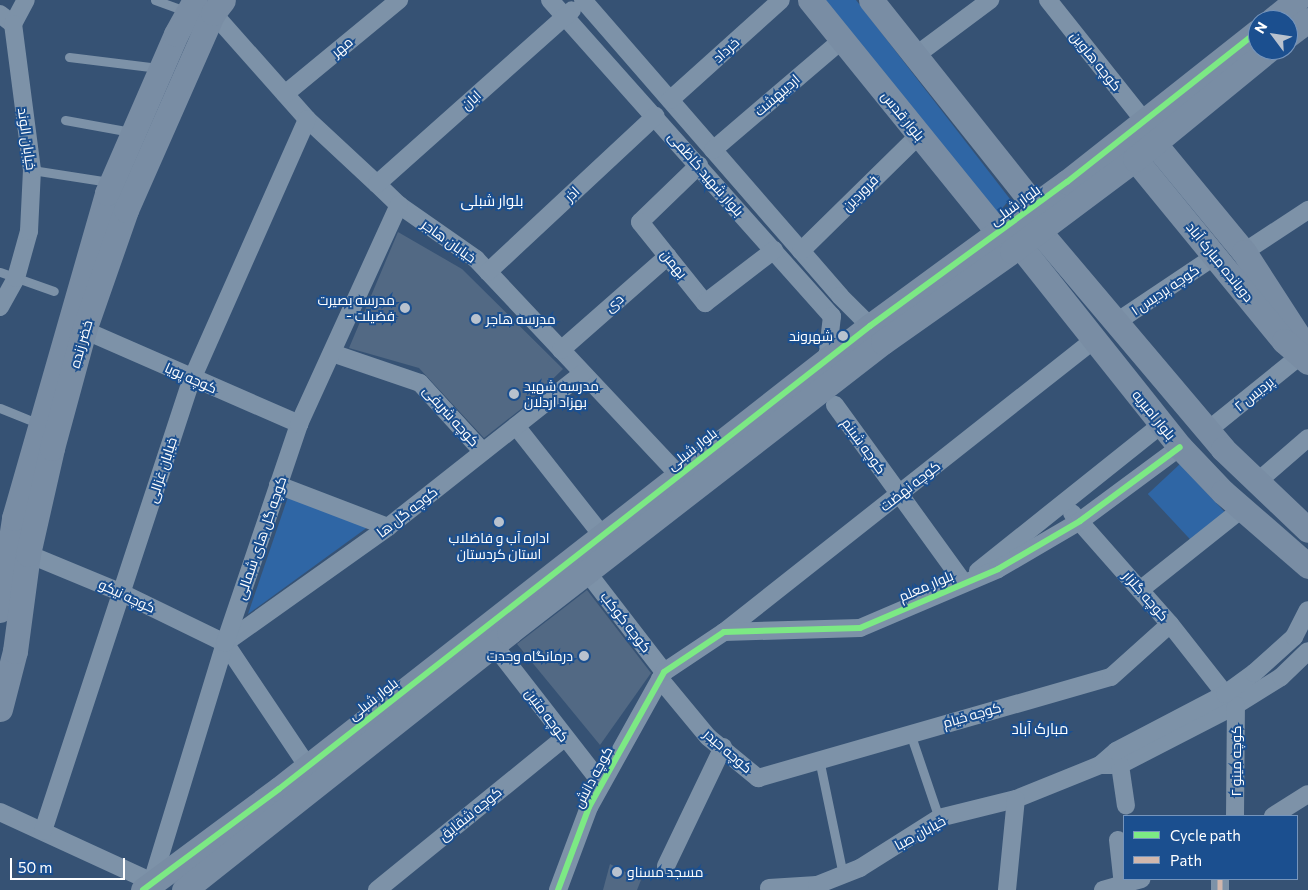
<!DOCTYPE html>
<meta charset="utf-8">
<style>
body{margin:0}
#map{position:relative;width:1308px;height:890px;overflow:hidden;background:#365274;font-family:Commissioner,Cairo,sans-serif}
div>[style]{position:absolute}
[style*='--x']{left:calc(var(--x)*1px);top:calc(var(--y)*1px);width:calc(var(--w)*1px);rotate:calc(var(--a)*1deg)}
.green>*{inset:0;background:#2f66a5;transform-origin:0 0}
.building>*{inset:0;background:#526984}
.lane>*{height:9px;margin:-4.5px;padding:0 4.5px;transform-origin:4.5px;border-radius:4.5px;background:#7d92a8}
.street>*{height:18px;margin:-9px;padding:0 9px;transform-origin:9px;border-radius:9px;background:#7d92a8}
.secondary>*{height:25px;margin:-12.5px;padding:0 12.5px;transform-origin:12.5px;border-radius:12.5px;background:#798da4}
.quiet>*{height:5px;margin-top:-2.5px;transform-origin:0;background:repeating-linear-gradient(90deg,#d1b7ad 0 10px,transparent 0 15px)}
.cycleway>*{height:6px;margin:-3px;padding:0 3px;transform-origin:3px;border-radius:3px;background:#7ce984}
.dots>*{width:14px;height:14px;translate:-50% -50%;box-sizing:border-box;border:2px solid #1b4f8f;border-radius:50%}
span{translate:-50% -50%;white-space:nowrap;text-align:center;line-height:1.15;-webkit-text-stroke:4px #1b4f8f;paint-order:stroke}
.street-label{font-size:14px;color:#fff}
.poi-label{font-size:14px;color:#fff}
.right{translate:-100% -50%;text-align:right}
.left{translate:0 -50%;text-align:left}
.neighbourhood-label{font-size:15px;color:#fff}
.legend{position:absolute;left:1123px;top:815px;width:175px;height:65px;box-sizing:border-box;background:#1b4f8f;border:1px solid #7695bc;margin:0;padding:6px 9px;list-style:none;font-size:15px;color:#fff}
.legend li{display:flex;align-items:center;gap:10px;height:25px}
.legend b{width:25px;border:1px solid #7695bc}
.north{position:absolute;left:1248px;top:10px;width:50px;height:50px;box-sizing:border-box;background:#1b4f8f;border:1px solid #7695bc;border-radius:50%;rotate:301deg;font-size:14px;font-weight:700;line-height:20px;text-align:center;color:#fff}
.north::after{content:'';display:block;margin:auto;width:18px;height:22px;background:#b9c2ce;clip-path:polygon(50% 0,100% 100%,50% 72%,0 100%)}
.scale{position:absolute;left:10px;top:858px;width:115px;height:22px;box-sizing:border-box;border:2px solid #fff;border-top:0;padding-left:6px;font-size:15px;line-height:18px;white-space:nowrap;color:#fff;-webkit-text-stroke:4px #1b4f8f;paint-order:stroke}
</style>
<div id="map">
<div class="green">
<div style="clip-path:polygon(811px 0,856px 0,1010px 199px,994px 218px)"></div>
<div style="left:1180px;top:464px;width:67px;height:44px;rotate:47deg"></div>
<div style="clip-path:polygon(290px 491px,372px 524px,248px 614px)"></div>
</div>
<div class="building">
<div style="clip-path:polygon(398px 232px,462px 269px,563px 369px,526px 405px,484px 438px,419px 368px,349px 348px)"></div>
<div style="clip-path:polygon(587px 590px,651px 673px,600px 745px,517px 644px)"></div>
<div style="clip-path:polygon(610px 864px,641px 880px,637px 890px,603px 890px)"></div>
</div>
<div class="lane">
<div style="--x:155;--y:0;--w:33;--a:20"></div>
<div style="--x:69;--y:57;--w:90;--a:7"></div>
<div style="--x:65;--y:120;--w:67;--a:10.3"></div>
<div style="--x:32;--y:170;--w:78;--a:8.9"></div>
<div style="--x:0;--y:272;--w:57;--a:19.4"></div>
<div style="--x:0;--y:408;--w:31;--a:22"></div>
<div style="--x:910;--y:733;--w:90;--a:71.2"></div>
<div style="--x:819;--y:759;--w:118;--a:78.3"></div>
</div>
<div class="street">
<div style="--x:550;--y:0;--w:424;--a:48.3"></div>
<div style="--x:832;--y:316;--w:43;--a:96.6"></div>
<div style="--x:583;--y:0;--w:392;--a:49"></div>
<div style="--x:840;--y:296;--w:42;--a:45"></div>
<div style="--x:1048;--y:0;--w:156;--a:51.5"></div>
<div style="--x:213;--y:13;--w:142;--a:48.4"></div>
<div style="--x:307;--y:119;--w:96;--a:42.9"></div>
<div style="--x:377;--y:184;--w:30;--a:44"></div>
<div style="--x:399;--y:205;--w:94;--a:35"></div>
<div style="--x:476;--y:259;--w:296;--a:46.8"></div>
<div style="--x:0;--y:14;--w:16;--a:38"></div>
<div style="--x:13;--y:24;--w:27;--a:-62"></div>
<div style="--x:915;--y:56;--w:94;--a:-36.7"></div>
<div style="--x:285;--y:94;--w:148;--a:-39.5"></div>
<div style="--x:670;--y:100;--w:149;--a:-42"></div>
<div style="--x:713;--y:150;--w:170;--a:-40.5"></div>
<div style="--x:699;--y:165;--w:82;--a:136"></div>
<div style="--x:640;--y:222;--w:104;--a:51.3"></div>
<div style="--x:705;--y:303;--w:87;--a:-37.5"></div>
<div style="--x:377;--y:184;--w:261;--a:-41.7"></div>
<div style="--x:801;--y:251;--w:165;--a:-44.5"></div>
<div style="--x:1244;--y:252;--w:77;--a:-33.3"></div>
<div style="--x:488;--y:272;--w:229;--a:-43"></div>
<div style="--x:0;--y:307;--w:33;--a:-61"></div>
<div style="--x:16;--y:278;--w:49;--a:-74.5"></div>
<div style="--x:29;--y:231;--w:61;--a:-87.2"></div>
<div style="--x:32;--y:170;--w:147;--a:-97.4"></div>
<div style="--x:1115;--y:323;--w:120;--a:-33.8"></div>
<div style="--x:84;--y:330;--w:235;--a:23.6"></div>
<div style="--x:561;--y:350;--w:142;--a:-41.3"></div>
<div style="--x:332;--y:353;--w:93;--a:18.8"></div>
<div style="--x:420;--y:383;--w:93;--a:47.6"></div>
<div style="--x:835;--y:405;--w:220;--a:54.1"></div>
<div style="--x:516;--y:426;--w:137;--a:51.8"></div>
<div style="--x:1207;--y:431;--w:119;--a:-38.9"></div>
<div style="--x:1257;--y:482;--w:67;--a:-40.8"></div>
<div style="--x:278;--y:485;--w:118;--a:20.9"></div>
<div style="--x:1072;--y:513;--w:148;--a:48.6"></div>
<div style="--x:1170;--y:624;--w:89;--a:51.8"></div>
<div style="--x:28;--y:554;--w:102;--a:22.5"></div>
<div style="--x:122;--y:593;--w:114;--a:25.9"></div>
<div style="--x:978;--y:571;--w:234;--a:-38.6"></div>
<div style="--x:587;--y:572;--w:126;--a:52.4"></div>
<div style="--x:1140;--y:590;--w:130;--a:-38.5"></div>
<div style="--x:724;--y:632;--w:473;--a:-38.3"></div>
<div style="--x:225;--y:643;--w:200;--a:-35.4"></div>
<div style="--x:388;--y:527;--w:248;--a:-38.3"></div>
<div style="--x:225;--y:643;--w:149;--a:56.2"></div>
<div style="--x:493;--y:644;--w:177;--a:52.1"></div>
<div style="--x:660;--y:679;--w:75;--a:50.4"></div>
<div style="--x:708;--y:737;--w:65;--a:39.4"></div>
<div style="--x:758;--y:778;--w:367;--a:-16"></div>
<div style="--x:1111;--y:677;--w:79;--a:-41.9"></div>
<div style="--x:1100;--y:765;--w:20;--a:0"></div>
<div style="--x:1120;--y:765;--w:131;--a:-27.3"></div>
<div style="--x:1236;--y:705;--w:53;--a:-31.9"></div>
<div style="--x:1281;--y:677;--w:37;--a:-44"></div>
<div style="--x:1120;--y:765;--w:41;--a:81.7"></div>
<div style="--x:0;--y:812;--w:167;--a:24.7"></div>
<div style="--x:152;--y:882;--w:250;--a:-73"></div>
<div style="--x:225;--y:643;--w:231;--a:-71.3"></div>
<div style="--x:299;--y:424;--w:241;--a:-65.5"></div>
<div style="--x:1235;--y:816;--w:111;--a:-89.5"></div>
<div style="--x:1273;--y:816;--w:41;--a:-32.2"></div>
<div style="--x:43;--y:831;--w:476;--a:-71.8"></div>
<div style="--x:192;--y:379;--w:284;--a:-66.1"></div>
<div style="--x:1118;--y:840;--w:45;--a:83.7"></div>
<div style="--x:666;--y:866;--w:132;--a:-64.4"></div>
<div style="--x:1220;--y:879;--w:11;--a:90"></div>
<div style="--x:769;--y:888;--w:48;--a:-3.6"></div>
<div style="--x:817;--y:885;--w:46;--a:-21.6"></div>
<div style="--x:860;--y:868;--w:93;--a:-32.3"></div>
<div style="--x:939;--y:818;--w:79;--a:-13.9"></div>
<div style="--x:1016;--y:799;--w:91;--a:-22"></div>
<div style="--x:1100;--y:765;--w:21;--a:-41"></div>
<div style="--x:1116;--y:751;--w:123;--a:-27.6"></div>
<div style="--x:1225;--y:694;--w:36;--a:-36"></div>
<div style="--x:1254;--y:673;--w:54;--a:-42"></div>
<div style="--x:1294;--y:637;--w:30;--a:-63"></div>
<div style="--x:377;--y:890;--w:241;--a:-39.1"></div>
<div style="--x:558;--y:890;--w:89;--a:-69.5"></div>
<div style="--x:589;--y:807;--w:154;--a:-60.9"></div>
<div style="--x:664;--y:672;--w:72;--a:-33.7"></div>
<div style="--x:724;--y:632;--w:136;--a:-1.7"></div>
<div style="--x:860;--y:628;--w:150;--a:-23.1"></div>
<div style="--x:998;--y:569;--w:95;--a:-30.3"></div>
<div style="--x:1080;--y:521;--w:124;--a:-36.5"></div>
<div style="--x:1007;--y:890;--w:91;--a:-84.4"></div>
<div style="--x:1103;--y:890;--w:40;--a:-16"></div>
</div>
<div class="secondary">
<div style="--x:810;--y:0;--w:299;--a:51"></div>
<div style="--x:871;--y:0;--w:263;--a:51.5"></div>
<div style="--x:1272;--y:20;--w:32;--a:-39"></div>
<div style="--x:1288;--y:35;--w:25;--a:-37"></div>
<div style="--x:1154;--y:143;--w:141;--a:50.5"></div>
<div style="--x:1244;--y:252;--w:118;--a:57.1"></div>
<div style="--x:1135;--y:159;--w:235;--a:50.7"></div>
<div style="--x:1284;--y:341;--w:32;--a:41"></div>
<div style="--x:1039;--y:231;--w:285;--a:49.8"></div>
<div style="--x:1223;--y:449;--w:117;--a:43.6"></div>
<div style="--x:1020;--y:246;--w:257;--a:51.5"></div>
<div style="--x:1180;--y:447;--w:62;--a:46.3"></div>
<div style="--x:1223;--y:492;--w:113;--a:41"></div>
<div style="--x:0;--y:610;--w:93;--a:-81.3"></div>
<div style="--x:14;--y:518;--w:338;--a:-74"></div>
<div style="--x:107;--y:193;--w:173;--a:-66.5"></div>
<div style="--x:176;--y:34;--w:39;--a:-61"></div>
<div style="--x:0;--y:709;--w:60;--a:-75.5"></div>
<div style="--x:15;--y:651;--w:98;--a:-82.4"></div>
<div style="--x:28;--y:554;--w:109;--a:-77.2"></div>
<div style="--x:52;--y:448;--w:122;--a:-74.8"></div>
<div style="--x:84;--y:330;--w:127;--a:-70.7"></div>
<div style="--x:126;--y:210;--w:215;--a:-66.2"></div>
<div style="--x:213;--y:13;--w:16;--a:-52"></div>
<div style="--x:143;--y:890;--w:169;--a:-36.6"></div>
<div style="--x:279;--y:789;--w:751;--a:-38.08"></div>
<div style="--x:870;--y:326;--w:244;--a:-36.2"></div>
<div style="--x:1067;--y:182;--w:243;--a:-38.3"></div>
<div style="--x:184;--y:890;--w:415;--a:-38.4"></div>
<div style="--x:509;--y:632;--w:473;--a:-37.8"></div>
<div style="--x:883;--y:342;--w:158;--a:-35.2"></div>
<div style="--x:1012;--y:251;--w:154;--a:-36.8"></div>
<div style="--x:1135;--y:159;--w:172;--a:-39.3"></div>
</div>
<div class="quiet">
<div style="--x:1220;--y:879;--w:11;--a:90"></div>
</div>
<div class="cycleway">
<div style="--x:143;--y:890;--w:169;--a:-36.6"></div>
<div style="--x:279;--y:789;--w:751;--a:-38.08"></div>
<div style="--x:870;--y:326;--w:244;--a:-36.2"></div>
<div style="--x:1067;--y:182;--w:243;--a:-38.3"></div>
<div style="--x:558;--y:890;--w:89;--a:-69.5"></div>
<div style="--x:589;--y:807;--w:154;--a:-60.9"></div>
<div style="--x:664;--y:672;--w:72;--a:-33.7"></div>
<div style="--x:724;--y:632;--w:136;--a:-1.7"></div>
<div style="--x:860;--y:628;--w:150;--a:-23.1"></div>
<div style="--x:998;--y:569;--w:95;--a:-30.3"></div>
<div style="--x:1080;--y:521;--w:124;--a:-36.5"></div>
</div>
<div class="dots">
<div style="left:405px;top:308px;background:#b9c2ce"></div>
<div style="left:476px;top:319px;background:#b9c2ce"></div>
<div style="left:843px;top:336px;background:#b9c2ce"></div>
<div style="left:514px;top:394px;background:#b9c2ce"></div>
<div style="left:499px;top:522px;background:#b9c2ce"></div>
<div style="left:584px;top:656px;background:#b9c2ce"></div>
<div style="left:617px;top:872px;background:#b9c2ce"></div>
</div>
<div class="street-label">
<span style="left:342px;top:47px;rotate:-40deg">مهر</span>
<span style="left:726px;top:50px;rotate:-42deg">خرداد</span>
<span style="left:1096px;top:61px;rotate:51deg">کوچه هاوین</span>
<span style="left:777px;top:95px;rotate:-41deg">اردیبهشت</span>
<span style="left:471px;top:100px;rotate:-42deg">ابان</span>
<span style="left:903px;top:116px;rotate:51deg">بلوار قدس</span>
<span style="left:27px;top:139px;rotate:82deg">خیابان الوند</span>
<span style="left:706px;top:174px;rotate:49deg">بلوار شهید کاظمی</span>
<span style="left:860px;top:193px;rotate:-45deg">فروردین</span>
<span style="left:572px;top:194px;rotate:-43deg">اذر</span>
<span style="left:1015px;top:205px;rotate:-36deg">بلوار شبلی</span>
<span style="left:449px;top:241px;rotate:36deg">خیابان هاجر</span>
<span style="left:1220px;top:262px;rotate:51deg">دوبانده مبارک آباد</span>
<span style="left:674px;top:264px;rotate:51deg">بهمن</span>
<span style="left:1165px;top:290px;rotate:-34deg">کوچه پردیس ۱</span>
<span style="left:614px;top:303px;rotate:-41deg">دی</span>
<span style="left:81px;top:344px;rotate:-74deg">خضر زنده</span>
<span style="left:191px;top:378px;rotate:24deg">کوچه پویا</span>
<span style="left:1254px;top:394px;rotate:-39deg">پردیس ۲</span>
<span style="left:1154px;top:415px;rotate:51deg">بلوار امیریه</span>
<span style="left:451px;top:416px;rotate:48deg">کوچه شریفی</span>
<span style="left:864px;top:446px;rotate:54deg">کوچه شبنم</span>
<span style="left:692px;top:449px;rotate:-38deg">بلوار شبلی</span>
<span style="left:162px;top:470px;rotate:-72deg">خیابان غزالی</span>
<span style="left:910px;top:486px;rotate:-38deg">کوچه نهضت</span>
<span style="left:407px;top:512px;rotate:-38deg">کوچه گل ها</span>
<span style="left:261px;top:538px;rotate:-71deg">کوچه گل های شمالی</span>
<span style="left:926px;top:586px;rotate:-23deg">بلوار معلم</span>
<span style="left:127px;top:596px;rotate:25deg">کوچه نیکو</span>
<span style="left:1146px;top:596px;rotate:49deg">کوچه گلزار</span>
<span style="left:626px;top:622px;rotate:52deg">کوچه کوکب</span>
<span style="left:373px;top:699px;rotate:-38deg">بلوار شبلی</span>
<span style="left:547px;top:715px;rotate:53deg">کوچه متین</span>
<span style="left:972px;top:715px;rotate:-16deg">کوچه خیام</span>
<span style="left:728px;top:751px;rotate:41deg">کوچه حیدر</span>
<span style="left:1236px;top:761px;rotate:-90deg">کوچه مینو ۲</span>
<span style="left:593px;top:777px;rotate:-62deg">کوچه دانش</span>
<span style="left:470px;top:814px;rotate:-39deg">کوچه شقایق</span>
<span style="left:920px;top:833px;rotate:-29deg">خیابان صبا</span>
</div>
<div class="poi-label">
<span class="right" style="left:395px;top:308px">مدرسه بصیرت<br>- فضیلت</span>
<span class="left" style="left:486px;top:319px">مدرسه هاجر</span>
<span class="right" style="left:833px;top:336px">شهروند</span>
<span class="left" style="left:524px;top:394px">مدرسه شهید<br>بهزاد اردلان</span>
<span style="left:499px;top:546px">اداره آب و فاضلاب<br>استان کردستان</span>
<span class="right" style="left:573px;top:656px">درمانگاه وحدت</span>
<span class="left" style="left:627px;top:872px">مسجد مسناو</span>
</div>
<div class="neighbourhood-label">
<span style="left:492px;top:201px">بلوار شبلی</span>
<span style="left:1040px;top:729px">مبارک آباد</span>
</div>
<ul class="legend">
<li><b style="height:6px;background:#7ce984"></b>Cycle path</li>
<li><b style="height:6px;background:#d1b7ad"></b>Path</li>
</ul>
<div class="north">N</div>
<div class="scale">50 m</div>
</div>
